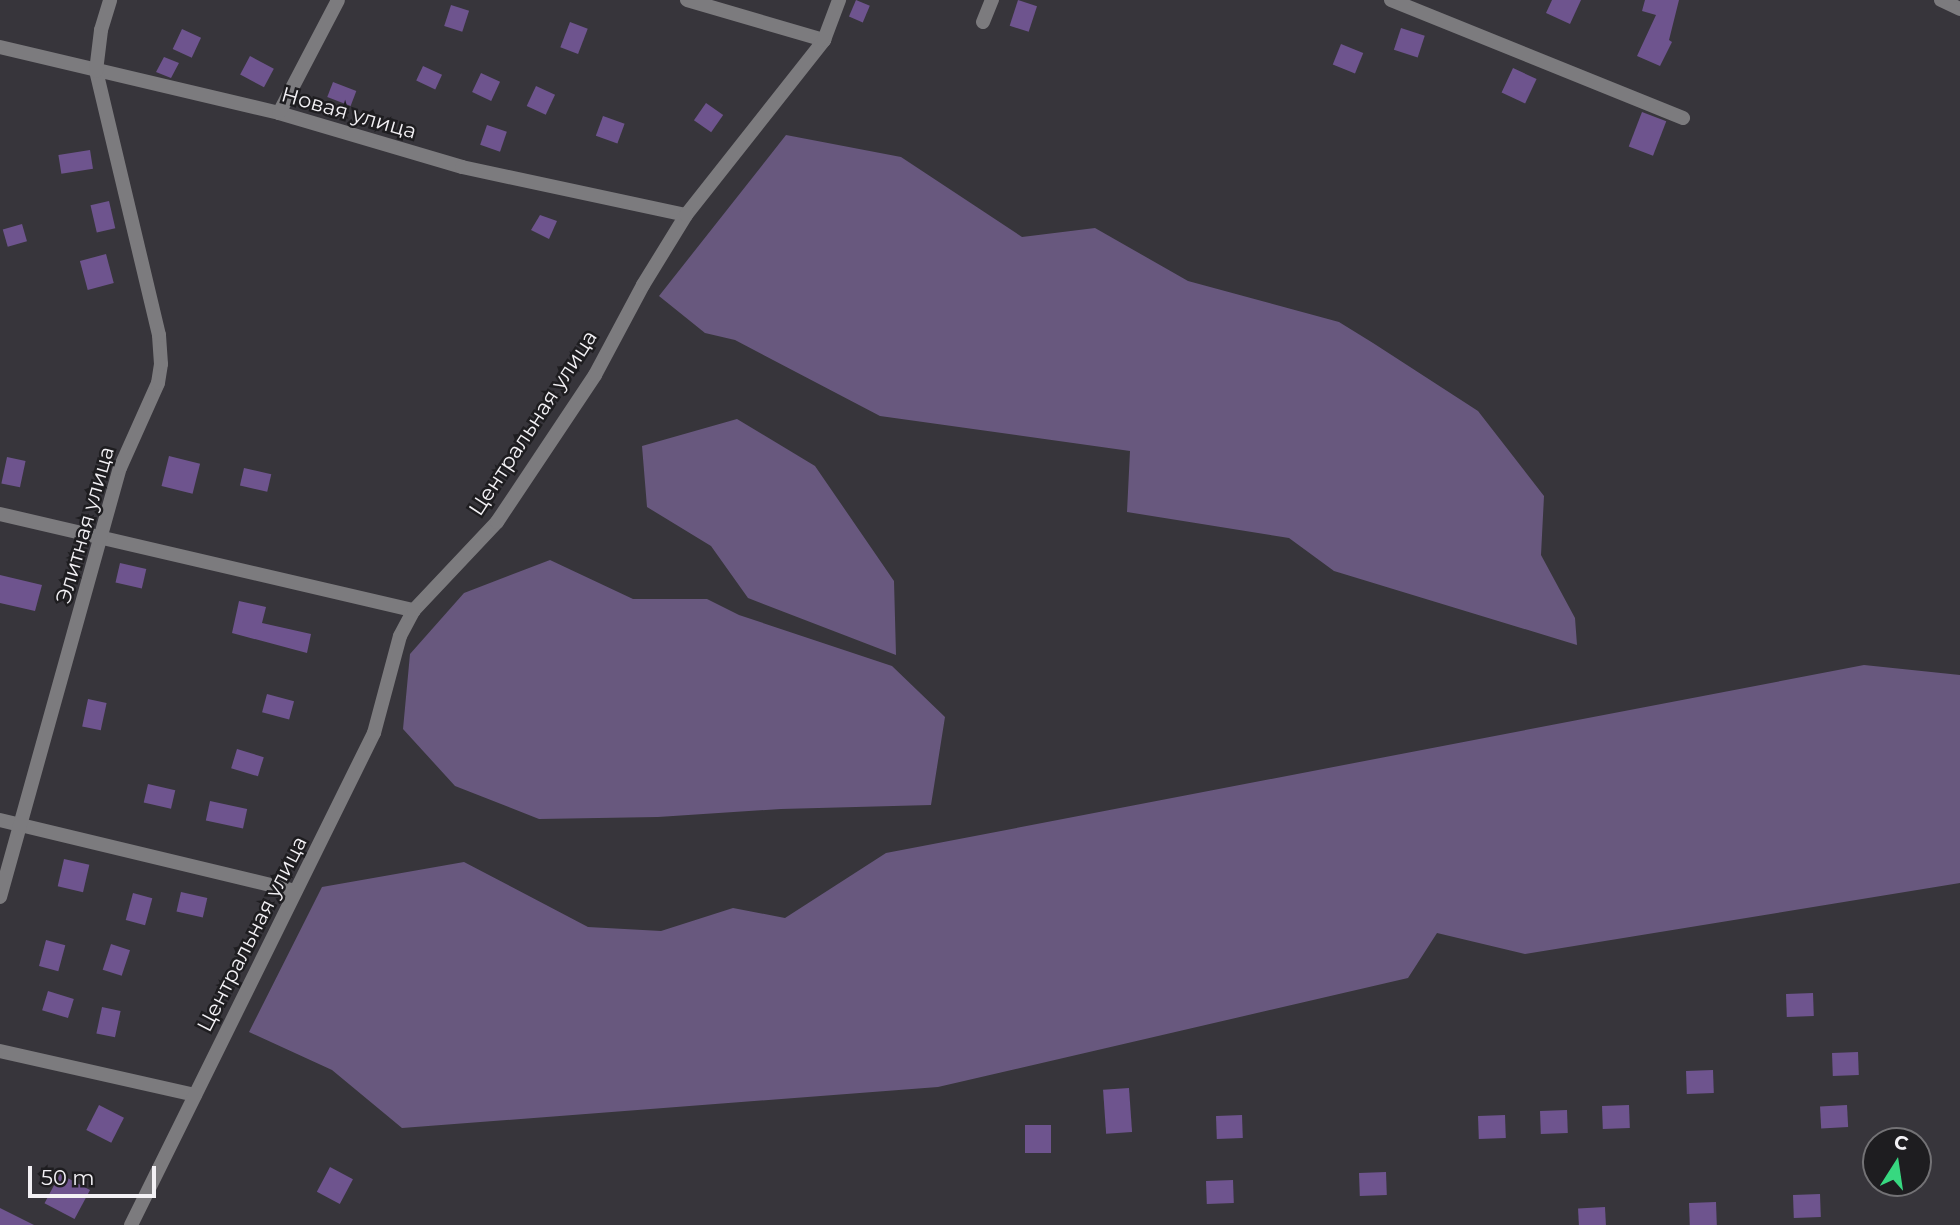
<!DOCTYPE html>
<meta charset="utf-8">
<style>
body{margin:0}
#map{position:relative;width:1960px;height:1225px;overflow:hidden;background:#37353b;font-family:Montserrat,sans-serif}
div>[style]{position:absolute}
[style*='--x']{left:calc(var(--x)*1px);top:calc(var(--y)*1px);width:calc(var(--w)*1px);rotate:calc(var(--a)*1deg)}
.green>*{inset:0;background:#68587e}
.building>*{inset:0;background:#6e548e;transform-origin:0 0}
.street>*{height:14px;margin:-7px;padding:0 7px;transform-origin:7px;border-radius:7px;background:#7c7b7e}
span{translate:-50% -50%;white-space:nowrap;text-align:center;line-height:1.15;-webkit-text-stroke:5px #1e1d20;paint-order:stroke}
.street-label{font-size:21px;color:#f3f1f5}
.north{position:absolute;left:1862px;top:1127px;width:70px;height:70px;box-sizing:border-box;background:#1e1d20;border:2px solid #737275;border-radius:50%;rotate:12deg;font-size:19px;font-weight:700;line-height:28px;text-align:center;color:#f3f1f5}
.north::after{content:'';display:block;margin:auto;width:24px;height:32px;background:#37d880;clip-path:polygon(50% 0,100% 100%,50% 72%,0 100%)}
.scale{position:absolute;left:28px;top:1166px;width:128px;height:32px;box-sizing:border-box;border:4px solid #f3f1f5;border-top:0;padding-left:9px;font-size:21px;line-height:24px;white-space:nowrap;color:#f3f1f5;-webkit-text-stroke:5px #1e1d20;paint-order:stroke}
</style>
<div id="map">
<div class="green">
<div style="clip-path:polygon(786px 135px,901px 157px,1022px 237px,1095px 228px,1188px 281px,1339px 322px,1373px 343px,1478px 411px,1544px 496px,1541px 555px,1575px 618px,1577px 645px,1334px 571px,1289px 538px,1127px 512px,1130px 451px,880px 416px,735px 340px,705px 333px,659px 296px)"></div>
<div style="clip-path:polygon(737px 419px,815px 466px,894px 581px,896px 655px,748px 598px,711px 546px,647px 507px,642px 446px)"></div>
<div style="clip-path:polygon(550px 560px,633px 599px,707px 599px,739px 615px,892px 666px,945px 717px,931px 805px,781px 809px,658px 817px,539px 819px,455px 786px,403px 729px,410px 654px,464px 593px)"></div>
<div style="clip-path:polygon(1864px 665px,1960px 675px,1960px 883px,1525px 954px,1437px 933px,1408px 978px,938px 1087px,402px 1128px,332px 1070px,249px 1032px,322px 887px,464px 862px,588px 927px,661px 931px,733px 908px,785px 918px,886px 853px)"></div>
</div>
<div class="building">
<div style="left:856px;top:0;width:15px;height:18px;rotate:23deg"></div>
<div style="left:1018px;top:0;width:20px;height:27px;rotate:18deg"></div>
<div style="clip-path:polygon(1552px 0,1581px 0,1570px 24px,1546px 13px)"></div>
<div style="clip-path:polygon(1645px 0,1679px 0,1669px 40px,1672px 42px,1660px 66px,1637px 56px,1656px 15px,1642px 11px)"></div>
<div style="left:451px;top:5px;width:19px;height:22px;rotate:18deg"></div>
<div style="left:570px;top:22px;width:19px;height:27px;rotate:21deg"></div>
<div style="left:1401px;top:28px;width:25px;height:23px;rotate:18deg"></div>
<div style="left:182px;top:29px;width:21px;height:22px;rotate:25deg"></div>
<div style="left:1341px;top:44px;width:24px;height:22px;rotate:22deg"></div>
<div style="left:250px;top:56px;width:27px;height:21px;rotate:28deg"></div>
<div style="clip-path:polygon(164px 57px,179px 63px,171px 78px,156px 72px)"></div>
<div style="left:423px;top:66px;width:21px;height:16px;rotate:25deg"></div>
<div style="left:1513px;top:68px;width:26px;height:27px;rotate:25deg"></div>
<div style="left:481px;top:73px;width:21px;height:21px;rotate:25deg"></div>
<div style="left:333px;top:82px;width:25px;height:16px;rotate:21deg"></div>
<div style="left:536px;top:86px;width:21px;height:22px;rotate:25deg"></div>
<div style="left:706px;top:103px;width:21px;height:21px;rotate:35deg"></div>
<div style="left:1642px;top:112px;width:26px;height:37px;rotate:21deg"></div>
<div style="left:603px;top:116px;width:23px;height:21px;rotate:20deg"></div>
<div style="left:487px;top:125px;width:21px;height:21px;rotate:19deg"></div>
<div style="left:90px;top:150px;width:19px;height:32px;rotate:81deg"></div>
<div style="left:109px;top:201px;width:28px;height:19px;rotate:77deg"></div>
<div style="clip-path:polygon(540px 215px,557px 221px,549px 239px,531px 230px)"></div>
<div style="left:22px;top:224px;width:18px;height:20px;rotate:74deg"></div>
<div style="left:106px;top:254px;width:30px;height:27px;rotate:75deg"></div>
<div style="left:169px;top:456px;width:32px;height:31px;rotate:14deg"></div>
<div style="left:7px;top:457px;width:19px;height:27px;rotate:12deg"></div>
<div style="left:244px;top:468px;width:28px;height:18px;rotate:13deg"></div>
<div style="left:120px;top:563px;width:27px;height:20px;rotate:13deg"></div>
<div style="clip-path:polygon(0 575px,42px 585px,35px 611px,0 603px)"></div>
<div style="clip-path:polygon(239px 601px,266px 607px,262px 623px,311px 634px,307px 653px,232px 633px)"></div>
<div style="left:267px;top:694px;width:28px;height:19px;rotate:15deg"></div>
<div style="left:88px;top:699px;width:19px;height:28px;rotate:12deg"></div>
<div style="left:237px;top:749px;width:28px;height:20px;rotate:17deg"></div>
<div style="left:148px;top:784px;width:28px;height:19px;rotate:13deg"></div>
<div style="left:210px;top:801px;width:38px;height:20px;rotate:12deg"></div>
<div style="left:64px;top:859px;width:26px;height:28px;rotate:13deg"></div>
<div style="left:181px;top:892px;width:27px;height:20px;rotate:13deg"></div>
<div style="left:133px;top:893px;width:20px;height:28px;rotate:15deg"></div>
<div style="left:46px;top:940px;width:20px;height:27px;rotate:15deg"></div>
<div style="left:111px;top:944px;width:20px;height:27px;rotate:18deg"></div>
<div style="left:48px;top:991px;width:27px;height:20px;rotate:17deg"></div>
<div style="left:1813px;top:993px;width:23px;height:27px;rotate:88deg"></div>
<div style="left:102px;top:1007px;width:19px;height:27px;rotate:12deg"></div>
<div style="left:1858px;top:1052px;width:23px;height:26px;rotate:88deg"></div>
<div style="left:1713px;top:1070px;width:23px;height:27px;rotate:88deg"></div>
<div style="left:1129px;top:1088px;width:44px;height:26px;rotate:86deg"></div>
<div style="left:99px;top:1105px;width:28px;height:28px;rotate:27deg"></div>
<div style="left:1629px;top:1105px;width:23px;height:27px;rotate:88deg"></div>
<div style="left:1847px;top:1105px;width:22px;height:27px;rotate:87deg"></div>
<div style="left:1567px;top:1110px;width:23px;height:27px;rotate:88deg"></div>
<div style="left:1242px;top:1115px;width:23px;height:26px;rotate:88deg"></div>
<div style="left:1505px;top:1115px;width:23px;height:27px;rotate:88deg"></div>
<div style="left:1025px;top:1125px;width:26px;height:28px"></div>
<div style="left:330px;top:1167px;width:26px;height:28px;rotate:28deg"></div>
<div style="left:1386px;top:1172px;width:23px;height:27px;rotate:88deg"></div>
<div style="left:60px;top:1174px;width:34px;height:33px;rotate:28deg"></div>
<div style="left:1233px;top:1180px;width:23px;height:27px;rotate:88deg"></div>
<div style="left:1820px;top:1194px;width:23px;height:27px;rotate:88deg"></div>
<div style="left:1716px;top:1202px;width:23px;height:27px;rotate:88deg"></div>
<div style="left:1605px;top:1207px;width:18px;height:27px;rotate:87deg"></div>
<div style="clip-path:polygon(0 1208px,34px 1225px,0 1225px)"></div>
</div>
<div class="street">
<div style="--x:687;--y:0;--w:143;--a:16.3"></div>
<div style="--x:1391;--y:0;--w:315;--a:22"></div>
<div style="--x:1941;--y:0;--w:21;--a:25"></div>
<div style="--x:983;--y:22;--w:24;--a:-68"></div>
<div style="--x:0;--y:47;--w:287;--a:13.3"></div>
<div style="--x:279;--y:113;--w:191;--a:16.4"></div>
<div style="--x:462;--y:167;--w:229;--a:12.1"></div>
<div style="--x:279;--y:113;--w:127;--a:-62.4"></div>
<div style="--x:0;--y:514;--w:425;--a:13.1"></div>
<div style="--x:0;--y:820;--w:304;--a:13.5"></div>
<div style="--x:0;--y:897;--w:445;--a:-74.4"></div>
<div style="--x:120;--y:468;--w:93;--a:-65.9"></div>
<div style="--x:158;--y:383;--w:19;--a:-81"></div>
<div style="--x:161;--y:364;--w:29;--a:-94"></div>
<div style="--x:159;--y:335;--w:271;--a:-103.4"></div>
<div style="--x:96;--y:71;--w:41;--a:-83"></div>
<div style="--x:101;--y:30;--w:31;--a:-73"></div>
<div style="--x:0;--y:1051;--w:200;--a:12.7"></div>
<div style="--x:131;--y:1225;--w:549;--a:-63.72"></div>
<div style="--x:374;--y:733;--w:100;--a:-75"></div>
<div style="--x:400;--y:636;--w:30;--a:-62"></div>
<div style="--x:414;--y:610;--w:121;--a:-46.7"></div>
<div style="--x:497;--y:522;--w:177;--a:-56.3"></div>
<div style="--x:595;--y:375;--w:102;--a:-61.9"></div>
<div style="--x:643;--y:285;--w:82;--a:-58.4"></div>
<div style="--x:686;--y:215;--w:223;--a:-51.7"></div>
<div style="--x:824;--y:40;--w:43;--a:-69.4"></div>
</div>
<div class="street-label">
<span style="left:349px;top:113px;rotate:16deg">Новая улица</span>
<span style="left:533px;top:423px;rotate:-57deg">Центральная улица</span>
<span style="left:85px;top:525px;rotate:-74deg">Элитная улица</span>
<span style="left:252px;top:934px;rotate:-63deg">Центральная улица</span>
</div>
<div class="north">С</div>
<div class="scale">50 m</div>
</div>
